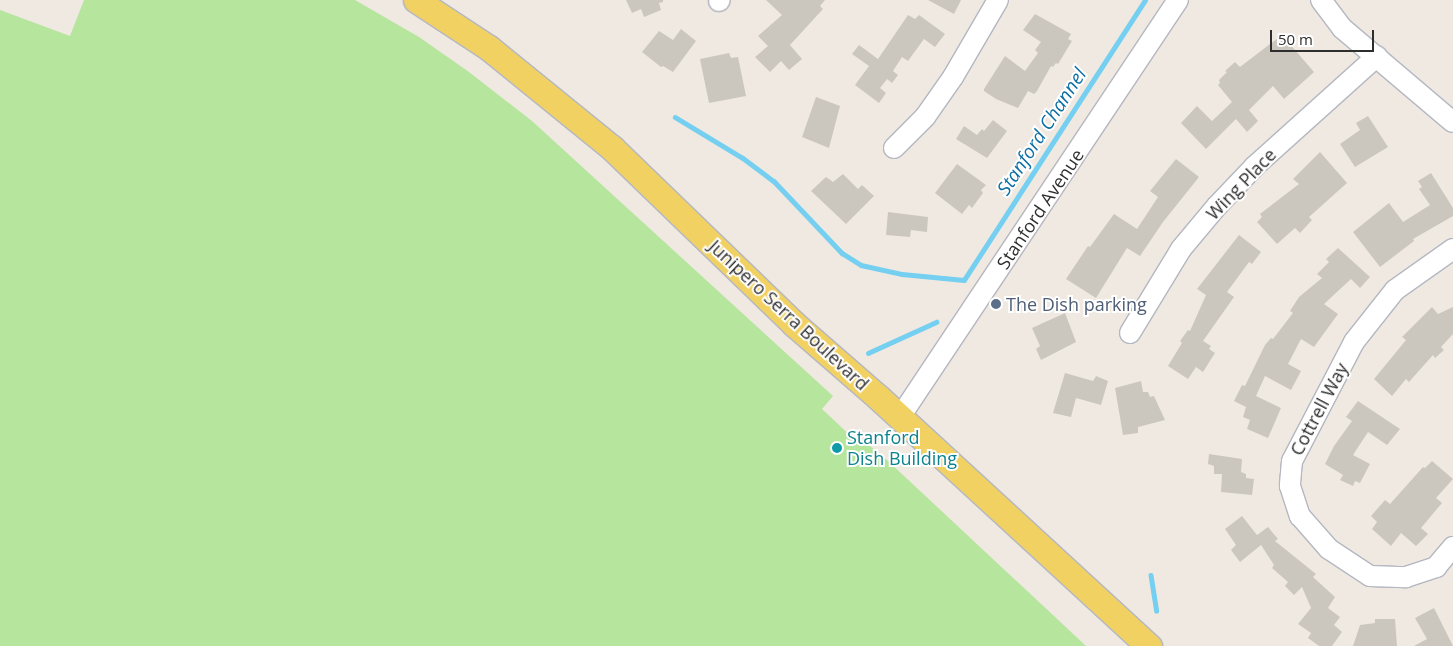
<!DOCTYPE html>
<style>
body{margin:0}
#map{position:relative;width:1453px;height:646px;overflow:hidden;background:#efe9e1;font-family:"Open Sans",sans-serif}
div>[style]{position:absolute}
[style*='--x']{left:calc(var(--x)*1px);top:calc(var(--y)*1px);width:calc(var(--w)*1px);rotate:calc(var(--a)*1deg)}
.green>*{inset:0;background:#b6e59e}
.stream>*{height:4.5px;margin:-2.25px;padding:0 2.25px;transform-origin:2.25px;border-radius:2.25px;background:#75cff0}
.building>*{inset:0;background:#cbc7bf}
.roads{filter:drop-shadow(1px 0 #b4b7c1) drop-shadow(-1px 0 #b4b7c1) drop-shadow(0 1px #b4b7c1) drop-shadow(0 -1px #b4b7c1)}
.minor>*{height:20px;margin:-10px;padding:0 10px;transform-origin:10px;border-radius:10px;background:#fff}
.major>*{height:25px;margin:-12.5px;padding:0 12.5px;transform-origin:12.5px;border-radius:12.5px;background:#f2d163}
.dots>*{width:14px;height:14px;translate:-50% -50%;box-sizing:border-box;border:2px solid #fff;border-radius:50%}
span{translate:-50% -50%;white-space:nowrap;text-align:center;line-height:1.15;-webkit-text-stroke:4px #fff;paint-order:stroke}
.street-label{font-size:18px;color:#2e2e2e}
.service-label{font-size:18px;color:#4e5e75}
.left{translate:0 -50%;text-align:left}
.culture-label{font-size:18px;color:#0d838f}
.water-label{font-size:19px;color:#0d6fa3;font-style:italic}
.scale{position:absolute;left:1270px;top:30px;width:104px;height:22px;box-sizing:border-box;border:2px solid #2e2e2e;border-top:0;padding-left:6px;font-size:15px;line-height:18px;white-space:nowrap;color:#2e2e2e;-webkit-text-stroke:4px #fff;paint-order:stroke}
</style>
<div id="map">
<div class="green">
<div style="clip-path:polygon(84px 0,355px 0,419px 37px,469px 72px,532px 121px,833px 396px,822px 409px,854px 439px,857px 435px,888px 461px,1086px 646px,0 646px,0 10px,70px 36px)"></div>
</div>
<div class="stream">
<div style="--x:675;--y:117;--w:79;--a:31.1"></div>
<div style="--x:743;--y:158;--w:39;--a:37"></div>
<div style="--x:774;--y:181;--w:99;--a:46.6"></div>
<div style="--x:842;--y:253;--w:22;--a:32"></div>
<div style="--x:861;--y:265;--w:42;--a:12.4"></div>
<div style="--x:902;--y:274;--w:62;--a:5.5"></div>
<div style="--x:964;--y:280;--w:333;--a:-57.1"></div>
<div style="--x:868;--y:353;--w:75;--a:-24.5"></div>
<div style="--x:1151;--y:575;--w:36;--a:81"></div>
</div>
<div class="building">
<div style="clip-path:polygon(626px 0,663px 0,663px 2px,659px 3px,661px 10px,644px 17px,641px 9px,632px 13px)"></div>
<div style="clip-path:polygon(766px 0,825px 0,820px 6px,823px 9px,790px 45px,802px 59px,789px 70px,781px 61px,770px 72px,755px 57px,768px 46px,758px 36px,782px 15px)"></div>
<div style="clip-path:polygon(928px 0,961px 0,954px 14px)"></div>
<div style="clip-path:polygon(1035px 14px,1071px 34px,1068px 39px,1072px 41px,1058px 64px,1056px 63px,1053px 67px,1051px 66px,1037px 91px,1034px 94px,1028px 91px,1018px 108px,996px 99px,984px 91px,984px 89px,1005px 56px,1025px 71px,1038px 53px,1035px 50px,1041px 42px,1023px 30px)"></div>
<div style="clip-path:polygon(908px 15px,915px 19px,919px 15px,945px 34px,935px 47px,924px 39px,908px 61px,902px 57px,893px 71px,898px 75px,892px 83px,887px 79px,880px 88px,886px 93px,879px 103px,855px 85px,869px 66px,852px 54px,859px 45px,878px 59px)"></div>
<div style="clip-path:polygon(681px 29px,696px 41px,673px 72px,663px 66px,661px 67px,642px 52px,659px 31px,673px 40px)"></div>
<div style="clip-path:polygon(1282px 35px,1314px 72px,1284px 99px,1273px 86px,1249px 110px,1258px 121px,1247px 132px,1236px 119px,1206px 149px,1181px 123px,1197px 106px,1212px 121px,1232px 102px,1218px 85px,1220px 83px,1219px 80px,1227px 72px,1225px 71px,1235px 62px,1240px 67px)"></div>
<div style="clip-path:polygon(729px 53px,731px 58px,738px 57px,746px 96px,709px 103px,700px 59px)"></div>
<div style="clip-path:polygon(816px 97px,840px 106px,829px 148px,802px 137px)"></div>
<div style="clip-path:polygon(1368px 116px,1388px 147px,1355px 167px,1340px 144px,1360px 130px,1356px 123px)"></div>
<div style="clip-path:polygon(993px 120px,1007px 131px,987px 158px,956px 139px,964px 126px,977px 135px,982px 129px,984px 131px)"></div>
<div style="clip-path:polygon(1320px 152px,1347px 183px,1309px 217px,1312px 220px,1300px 233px,1295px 228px,1277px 244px,1257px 222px,1262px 217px,1260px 214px,1299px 184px,1293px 179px)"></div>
<div style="clip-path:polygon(1176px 159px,1199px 177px,1163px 222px,1140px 256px,1127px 248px,1096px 298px,1066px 279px,1088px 246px,1090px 247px,1114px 214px,1137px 229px,1158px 197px,1150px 191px)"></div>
<div style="clip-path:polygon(957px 164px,986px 185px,981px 190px,983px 193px,972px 208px,969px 205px,962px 214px,935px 193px)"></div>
<div style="clip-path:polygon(1431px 173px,1453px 208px,1453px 216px,1413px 239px,1414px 241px,1380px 267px,1353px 232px,1389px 203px,1403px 222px,1430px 205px,1419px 189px,1422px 187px,1418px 181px)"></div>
<div style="clip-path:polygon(843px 174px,858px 189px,862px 185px,874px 196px,846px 224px,811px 191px,826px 177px,833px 182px)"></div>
<div style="clip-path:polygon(888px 212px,928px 217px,927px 232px,911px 230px,910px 237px,886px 235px)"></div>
<div style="clip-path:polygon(1239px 235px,1261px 252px,1252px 264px,1249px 262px,1227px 292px,1234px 297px,1203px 341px,1211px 346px,1209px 349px,1215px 353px,1203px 372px,1196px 367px,1188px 379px,1168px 366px,1182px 343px,1180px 341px,1188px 330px,1190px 331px,1206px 295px,1197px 289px)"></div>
<div style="clip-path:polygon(1338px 248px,1370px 277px,1360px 288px,1351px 279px,1324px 304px,1338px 314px,1314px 347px,1301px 339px,1288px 364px,1301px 371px,1291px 390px,1265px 376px,1256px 396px,1281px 408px,1268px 438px,1247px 429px,1250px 420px,1243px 417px,1246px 407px,1234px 401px,1242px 385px,1245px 386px,1265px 345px,1271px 338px,1273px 339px,1293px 313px,1290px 311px,1299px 297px,1322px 278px,1317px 274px,1329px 262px,1326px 259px)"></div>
<div style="clip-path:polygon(1432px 307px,1438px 314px,1453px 307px,1453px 334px,1441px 347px,1444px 350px,1435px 358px,1433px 355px,1409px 382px,1406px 379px,1392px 396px,1374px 379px,1406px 340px,1402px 337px)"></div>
<div style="clip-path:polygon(1065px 313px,1076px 342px,1041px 360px,1036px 349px,1040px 346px,1032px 328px)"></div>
<div style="clip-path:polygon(1065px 373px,1093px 381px,1096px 376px,1108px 381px,1101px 405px,1076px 398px,1071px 417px,1053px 413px)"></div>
<div style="clip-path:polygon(1141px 381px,1143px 392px,1148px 392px,1150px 397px,1154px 396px,1165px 420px,1138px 427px,1138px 433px,1123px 435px,1115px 388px)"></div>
<div style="clip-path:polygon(1358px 401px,1400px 429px,1387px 445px,1368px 432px,1353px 455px,1370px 464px,1360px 483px,1355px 481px,1353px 486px,1340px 480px,1343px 475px,1325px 464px,1334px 446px,1352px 421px,1346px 417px)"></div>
<div style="clip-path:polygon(1209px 454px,1242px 459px,1241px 472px,1246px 474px,1246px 478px,1254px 479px,1252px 495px,1221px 492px,1222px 474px,1214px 474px,1214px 466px,1208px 464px)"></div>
<div style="clip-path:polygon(1432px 461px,1453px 479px,1436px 498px,1442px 503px,1421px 528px,1428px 534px,1416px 546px,1401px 533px,1391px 546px,1372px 529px,1377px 522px,1371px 516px,1385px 500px,1390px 504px,1423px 467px,1425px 468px)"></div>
<div style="clip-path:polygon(1242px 516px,1257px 535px,1268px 527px,1278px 539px,1275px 541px,1316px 574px,1313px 577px,1335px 597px,1328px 608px,1340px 617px,1334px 625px,1342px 632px,1332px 646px,1319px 646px,1308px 638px,1311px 633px,1298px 624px,1311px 608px,1302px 587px,1294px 595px,1285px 586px,1288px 582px,1272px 568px,1274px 565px,1261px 545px,1240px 562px,1231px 550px,1236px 545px,1225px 529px)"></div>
<div style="clip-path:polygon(1434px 608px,1453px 646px,1414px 646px,1427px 639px,1415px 618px)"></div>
<div style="clip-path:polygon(1375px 619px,1395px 619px,1397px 646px,1353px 646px,1360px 625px,1375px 623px)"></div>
</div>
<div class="roads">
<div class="minor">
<div style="--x:1321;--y:0;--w:35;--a:53"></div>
<div style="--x:1342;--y:28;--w:145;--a:40.3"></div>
<div style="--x:719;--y:1;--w:1;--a:-45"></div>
<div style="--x:894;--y:148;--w:44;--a:-45"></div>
<div style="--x:925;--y:117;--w:49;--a:-55"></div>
<div style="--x:953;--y:77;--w:89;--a:-59.7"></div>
<div style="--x:1453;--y:249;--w:71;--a:144.7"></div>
<div style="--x:1395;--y:290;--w:66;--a:128.3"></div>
<div style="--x:1354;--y:342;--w:134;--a:117.5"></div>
<div style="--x:1292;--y:461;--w:25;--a:95"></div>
<div style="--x:1290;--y:486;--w:32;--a:72"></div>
<div style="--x:1300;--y:516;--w:44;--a:48.7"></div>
<div style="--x:1329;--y:549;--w:49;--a:33.4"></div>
<div style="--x:1370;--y:576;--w:36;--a:2"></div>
<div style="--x:1406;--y:577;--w:32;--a:-18"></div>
<div style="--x:1436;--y:567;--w:26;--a:-50"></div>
<div style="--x:1130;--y:333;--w:98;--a:-58.7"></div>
<div style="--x:1181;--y:249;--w:56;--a:-50.1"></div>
<div style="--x:1217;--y:206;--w:55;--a:-46.5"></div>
<div style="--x:1255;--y:166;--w:164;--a:-42"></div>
<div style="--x:900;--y:417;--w:501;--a:-56.31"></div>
</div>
<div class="major">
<div style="--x:416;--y:0;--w:87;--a:33.3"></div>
<div style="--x:489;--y:48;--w:159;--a:39.1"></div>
<div style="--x:612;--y:148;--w:253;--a:44"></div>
<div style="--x:794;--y:324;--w:113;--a:41"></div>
<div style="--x:879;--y:398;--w:367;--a:42.6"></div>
</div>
</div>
<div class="dots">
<div style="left:996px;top:304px;background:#5c6f8a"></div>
<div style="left:837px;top:448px;background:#0f9aa8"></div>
</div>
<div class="street-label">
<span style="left:1241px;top:184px;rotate:-46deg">Wing Place</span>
<span style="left:1040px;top:209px;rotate:-56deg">Stanford Avenue</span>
<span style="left:789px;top:315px;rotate:43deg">Junipero Serra Boulevard</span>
<span style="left:1319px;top:409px;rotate:-62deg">Cottrell Way</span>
</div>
<div class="service-label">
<span class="left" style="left:1006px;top:304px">The Dish parking</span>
</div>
<div class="culture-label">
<span class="left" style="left:847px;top:448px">Stanford<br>Dish Building</span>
</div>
<div class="water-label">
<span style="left:1042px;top:132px;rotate:-57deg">Stanford Channel</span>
</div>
<div class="scale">50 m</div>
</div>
